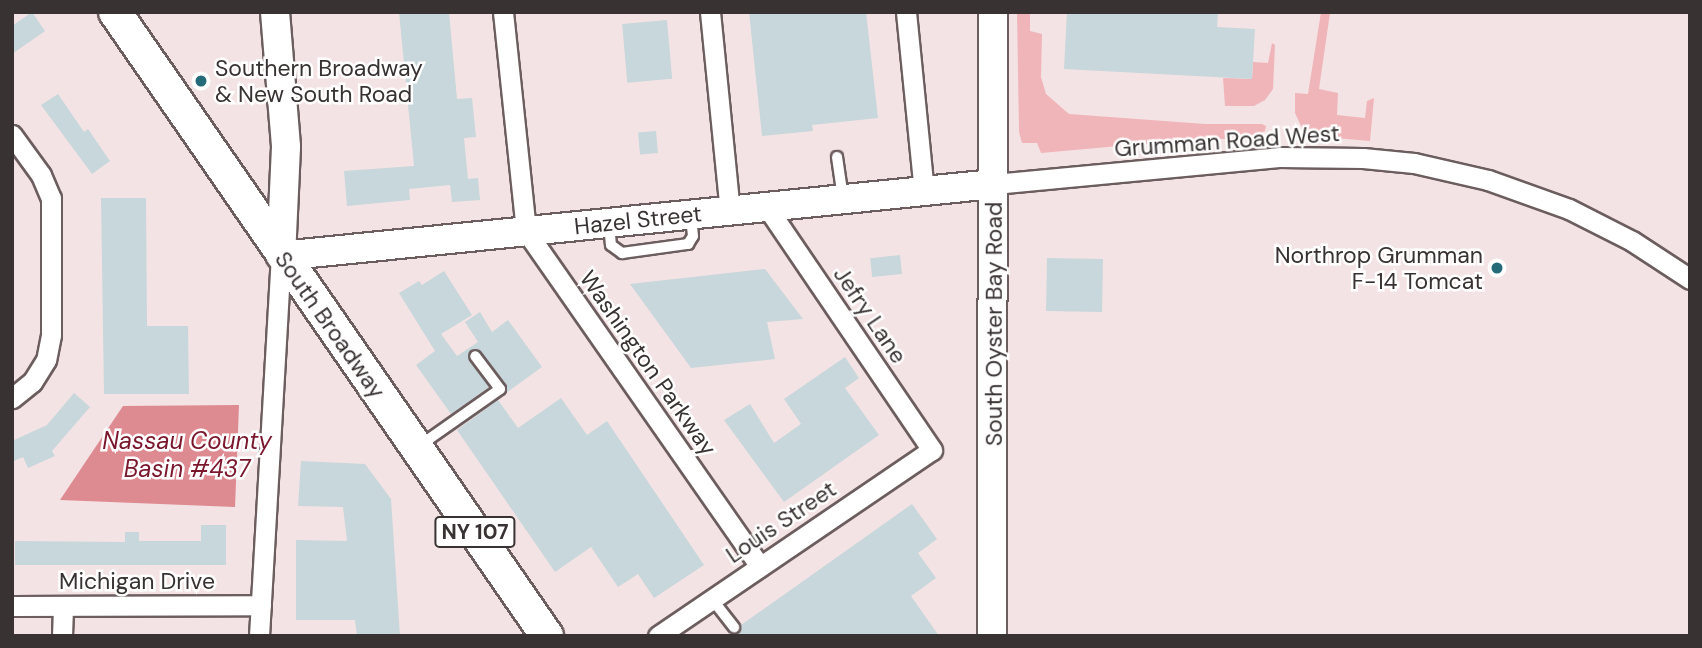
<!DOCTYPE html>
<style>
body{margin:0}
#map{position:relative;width:1702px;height:648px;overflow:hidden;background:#f4e3e4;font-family:"DM Sans",sans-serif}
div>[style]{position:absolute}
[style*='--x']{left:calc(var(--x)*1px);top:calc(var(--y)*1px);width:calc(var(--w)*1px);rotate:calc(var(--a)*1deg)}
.green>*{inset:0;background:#f0b5b9}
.water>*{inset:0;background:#de8a91}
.building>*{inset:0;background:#c7d7db;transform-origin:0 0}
.roads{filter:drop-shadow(2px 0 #6c5d5e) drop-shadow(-2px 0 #6c5d5e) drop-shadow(0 2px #6c5d5e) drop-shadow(0 -2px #6c5d5e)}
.lane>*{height:10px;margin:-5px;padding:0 5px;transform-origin:5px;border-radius:5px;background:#fff}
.street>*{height:19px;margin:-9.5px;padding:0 9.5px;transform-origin:9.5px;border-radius:9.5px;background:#fff}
.secondary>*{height:28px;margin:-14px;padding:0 14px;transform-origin:14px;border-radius:14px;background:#fff}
.primary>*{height:32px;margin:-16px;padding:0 16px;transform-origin:16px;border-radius:16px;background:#fff}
.dots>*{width:19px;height:19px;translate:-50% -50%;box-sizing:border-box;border:4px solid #fff;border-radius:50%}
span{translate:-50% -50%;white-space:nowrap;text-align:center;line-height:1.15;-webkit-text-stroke:5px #fff;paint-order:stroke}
.shield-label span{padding:2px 5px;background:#fff;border:2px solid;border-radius:5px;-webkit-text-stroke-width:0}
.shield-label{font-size:21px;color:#393233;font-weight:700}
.poi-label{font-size:23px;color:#393233}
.left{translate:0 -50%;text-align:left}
.right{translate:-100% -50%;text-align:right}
.street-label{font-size:23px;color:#393233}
.water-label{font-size:24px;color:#7a172c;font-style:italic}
.frame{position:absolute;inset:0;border:14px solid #393233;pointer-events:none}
</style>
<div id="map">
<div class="green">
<div style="clip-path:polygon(1017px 12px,1030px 12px,1030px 31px,1042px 34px,1041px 77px,1046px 94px,1069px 114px,1205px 124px,1262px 124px,1266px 126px,1265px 131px,1243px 139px,1197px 139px,1041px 153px,1037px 143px,1022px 143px,1019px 132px)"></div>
<div style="clip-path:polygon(1321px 12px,1352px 12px,1330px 13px,1319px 89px,1338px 93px,1337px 115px,1365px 118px,1367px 101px,1374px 98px,1370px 141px,1312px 136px,1315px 134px,1302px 128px,1295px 113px,1295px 93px,1308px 94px)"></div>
<div style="clip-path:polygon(1272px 43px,1275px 45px,1273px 89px,1265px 100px,1254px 106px,1225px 106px,1223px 78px,1252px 79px,1253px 62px,1268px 63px)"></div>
</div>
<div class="water">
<div style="clip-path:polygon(239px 405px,235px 507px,60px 500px,123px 406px)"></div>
</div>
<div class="building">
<div style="clip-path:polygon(32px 12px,45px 31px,12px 54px,12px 26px)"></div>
<div style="clip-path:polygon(399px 12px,449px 12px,457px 99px,472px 98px,476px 137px,464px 138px,468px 179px,478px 178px,480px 200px,452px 202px,450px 185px,409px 189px,410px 200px,347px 206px,344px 171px,414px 166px)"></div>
<div style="clip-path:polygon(749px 12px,866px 12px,878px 118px,812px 125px,813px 131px,762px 136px)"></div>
<div style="clip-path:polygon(1067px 12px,1218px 12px,1217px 27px,1255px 29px,1252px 79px,1064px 69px)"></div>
<div style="left:667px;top:20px;width:59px;height:45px;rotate:85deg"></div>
<div style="clip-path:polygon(58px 94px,84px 132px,88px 129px,110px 161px,92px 174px,41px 105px)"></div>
<div style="left:656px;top:131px;width:22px;height:18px;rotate:85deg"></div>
<div style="clip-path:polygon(101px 198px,146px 198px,147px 326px,188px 326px,189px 394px,104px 394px)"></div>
<div style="left:900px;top:255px;width:19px;height:30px;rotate:84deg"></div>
<div style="left:1047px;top:258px;width:56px;height:53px;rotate:1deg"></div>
<div style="clip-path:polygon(765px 269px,803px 319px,767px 322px,775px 359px,691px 368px,630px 284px)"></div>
<div style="clip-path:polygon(444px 271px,472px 315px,441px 334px,457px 356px,478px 342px,465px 322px,480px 312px,492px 332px,508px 320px,542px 367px,506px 393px,506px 385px,481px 352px,471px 350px,469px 360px,489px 387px,451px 414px,416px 365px,435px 351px,399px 293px,419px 281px,422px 285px)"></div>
<div style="clip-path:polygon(845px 357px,859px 378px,845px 388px,879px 435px,784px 502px,724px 420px,750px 404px,774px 443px,801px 424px,784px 399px)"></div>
<div style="clip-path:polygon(74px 393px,90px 407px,52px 451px,55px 456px,28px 468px,23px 457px,12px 462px,12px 441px,47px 425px)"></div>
<div style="clip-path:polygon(561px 398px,587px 435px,607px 421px,704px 565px,654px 598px,638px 574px,618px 587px,591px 547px,555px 572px,457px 430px,498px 400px,518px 428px)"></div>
<div style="clip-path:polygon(301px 461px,365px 464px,391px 499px,400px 636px,357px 636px,355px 620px,296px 620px,296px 540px,347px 541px,343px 507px,298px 506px)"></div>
<div style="clip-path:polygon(912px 504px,937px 539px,918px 553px,936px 578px,911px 596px,939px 636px,726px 636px,738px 633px,741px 625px)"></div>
<div style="clip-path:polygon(201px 525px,226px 525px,226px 565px,15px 565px,15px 541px,125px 542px,125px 532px,139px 532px,139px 541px,201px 541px)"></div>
</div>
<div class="roads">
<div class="lane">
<div style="--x:837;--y:157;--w:41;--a:81.7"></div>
<div style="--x:609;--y:223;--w:22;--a:85"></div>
<div style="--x:611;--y:245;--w:14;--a:36"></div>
<div style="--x:622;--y:253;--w:67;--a:-7.8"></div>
<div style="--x:688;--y:244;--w:9;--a:-58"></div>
<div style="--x:693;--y:236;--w:20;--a:-96"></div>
<div style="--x:419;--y:446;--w:99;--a:-35.1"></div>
<div style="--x:500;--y:389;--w:41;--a:-127.1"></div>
<div style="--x:712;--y:599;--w:36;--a:52"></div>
</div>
<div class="street">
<div style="--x:503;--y:12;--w:220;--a:84"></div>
<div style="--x:526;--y:231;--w:409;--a:55.1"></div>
<div style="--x:710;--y:12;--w:200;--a:84.3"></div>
<div style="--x:906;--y:12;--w:180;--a:84.3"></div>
<div style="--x:12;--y:135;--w:49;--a:54.1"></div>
<div style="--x:41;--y:175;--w:25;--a:67"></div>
<div style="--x:51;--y:198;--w:137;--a:90"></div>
<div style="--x:51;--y:335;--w:25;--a:101"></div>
<div style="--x:46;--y:360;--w:26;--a:122"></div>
<div style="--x:32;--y:382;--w:26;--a:141"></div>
<div style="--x:994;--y:184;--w:286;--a:-5.4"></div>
<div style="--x:1279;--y:157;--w:84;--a:0.7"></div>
<div style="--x:1363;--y:158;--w:51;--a:5.6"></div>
<div style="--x:1414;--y:163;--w:76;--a:12.9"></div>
<div style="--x:1488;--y:180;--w:86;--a:19.7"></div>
<div style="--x:1569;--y:209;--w:71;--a:26.9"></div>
<div style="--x:1632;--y:241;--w:69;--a:33.2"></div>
<div style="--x:12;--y:606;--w:249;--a:-0.2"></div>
<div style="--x:62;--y:636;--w:30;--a:-88"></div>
<div style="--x:259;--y:636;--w:381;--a:-86.7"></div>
<div style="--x:658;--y:636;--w:331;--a:-34.2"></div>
<div style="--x:932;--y:450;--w:294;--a:-124.2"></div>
</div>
<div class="secondary">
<div style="--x:275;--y:12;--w:135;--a:85.3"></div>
<div style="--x:286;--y:147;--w:109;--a:92.6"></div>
<div style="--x:281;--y:256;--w:717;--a:-5.77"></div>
<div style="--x:992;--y:636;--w:624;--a:-89.91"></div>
</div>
<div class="primary">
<div style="--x:115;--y:12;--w:759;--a:55.3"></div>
</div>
</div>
<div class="dots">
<div style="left:201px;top:81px;background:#246a79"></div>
<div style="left:1497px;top:268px;background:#246a79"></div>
</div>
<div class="shield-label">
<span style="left:475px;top:532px">NY 107</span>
</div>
<div class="poi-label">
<span class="left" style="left:215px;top:81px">Southern Broadway<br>&amp; New South Road</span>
<span class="right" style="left:1483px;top:268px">Northrop Grumman<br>F-14 Tomcat</span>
</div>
<div class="street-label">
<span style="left:1227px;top:141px;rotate:-4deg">Grumman Road West</span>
<span style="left:638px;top:220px;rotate:-6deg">Hazel Street</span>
<span style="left:870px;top:315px;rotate:56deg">Jefry Lane</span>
<span style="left:994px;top:324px;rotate:-90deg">South Oyster Bay Road</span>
<span style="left:330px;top:325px;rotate:55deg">South Broadway</span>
<span style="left:648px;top:363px;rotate:55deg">Washington Parkway</span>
<span style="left:781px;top:522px;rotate:-34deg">Louis Street</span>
<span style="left:137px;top:581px">Michigan Drive</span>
</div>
<div class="water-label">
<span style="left:187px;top:455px">Nassau County<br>Basin #437</span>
</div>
<div class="frame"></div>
</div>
